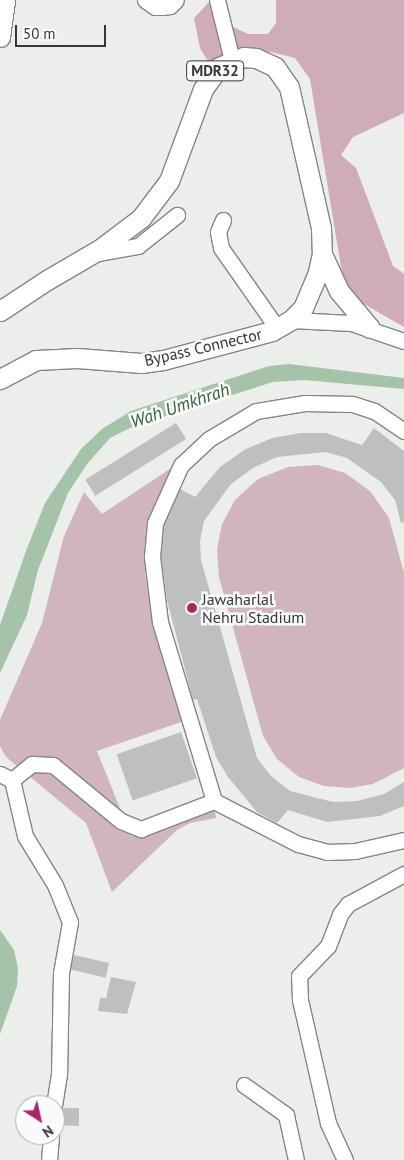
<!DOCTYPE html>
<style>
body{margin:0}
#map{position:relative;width:404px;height:1160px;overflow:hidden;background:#ebeeeb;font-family:"PT Sans",sans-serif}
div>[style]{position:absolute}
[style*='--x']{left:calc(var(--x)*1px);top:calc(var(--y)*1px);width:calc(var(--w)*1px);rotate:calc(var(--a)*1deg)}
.green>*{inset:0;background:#d0b4be}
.forest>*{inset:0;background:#d0abb9}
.water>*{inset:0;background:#a5c3a9}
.building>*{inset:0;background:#bdc0be;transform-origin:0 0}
.roads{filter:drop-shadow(1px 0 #838683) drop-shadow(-1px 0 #838683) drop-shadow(0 1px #838683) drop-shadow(0 -1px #838683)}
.minor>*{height:15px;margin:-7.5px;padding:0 7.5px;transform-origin:7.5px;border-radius:7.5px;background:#fff}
.major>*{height:19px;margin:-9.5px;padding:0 9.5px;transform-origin:9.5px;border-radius:9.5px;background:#fff}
.dots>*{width:14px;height:14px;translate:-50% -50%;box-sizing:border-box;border:2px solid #f8fbf9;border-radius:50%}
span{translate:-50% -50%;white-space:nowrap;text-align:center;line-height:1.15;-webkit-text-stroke:5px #f8fbf9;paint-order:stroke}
.shield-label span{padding:1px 4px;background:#f8fbf9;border:1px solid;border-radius:4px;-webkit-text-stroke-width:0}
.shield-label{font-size:15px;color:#363837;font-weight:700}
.street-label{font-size:16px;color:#363837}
.poi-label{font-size:16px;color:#363837}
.left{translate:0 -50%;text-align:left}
.water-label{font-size:18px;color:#33603b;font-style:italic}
.north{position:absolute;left:15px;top:1095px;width:50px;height:50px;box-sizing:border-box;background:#f8fbf9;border:1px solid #aaadab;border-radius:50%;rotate:145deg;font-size:14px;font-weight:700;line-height:20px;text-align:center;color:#363837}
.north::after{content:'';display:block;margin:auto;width:18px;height:22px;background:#aa246c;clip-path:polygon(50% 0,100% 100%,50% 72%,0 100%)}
.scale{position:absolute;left:15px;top:25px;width:91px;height:22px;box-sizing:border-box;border:2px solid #363837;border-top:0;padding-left:6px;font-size:15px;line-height:18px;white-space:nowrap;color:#363837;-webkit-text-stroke:4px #f8fbf9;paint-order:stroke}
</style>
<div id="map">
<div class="green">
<div style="clip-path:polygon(188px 457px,167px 480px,154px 507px,146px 539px,145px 573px,149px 597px,187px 720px,97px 751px,131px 836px,214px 806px,216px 818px,190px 823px,177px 830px,112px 892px,86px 823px,6px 757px,0 746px,0 720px,42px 623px,64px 536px,84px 492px,102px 514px)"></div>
<div style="clip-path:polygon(318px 465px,345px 473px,370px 491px,389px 518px,404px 573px,404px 768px,373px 784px,350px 788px,324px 786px,299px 777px,277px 759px,263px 736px,219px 577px,217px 549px,222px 524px,235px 500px,258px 479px,288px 467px)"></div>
</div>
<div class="forest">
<div style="clip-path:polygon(276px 0,404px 0,404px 113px,353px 137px,341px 155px,356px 168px,393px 266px,404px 274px,404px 327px,357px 300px,343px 279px,310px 79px,295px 58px,271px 52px,247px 51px,211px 66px,200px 48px,194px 18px,208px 3px,223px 5px,229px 25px,248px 34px,268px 34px,276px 23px)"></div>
</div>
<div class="water">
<div style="clip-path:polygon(289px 364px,404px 378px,404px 389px,304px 380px,273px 382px,134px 426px,110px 438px,87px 464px,68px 493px,38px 570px,27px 615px,0 673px,0 625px,26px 551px,45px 503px,81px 449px,102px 429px,131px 411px,269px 366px)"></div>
<div style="clip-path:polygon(0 930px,14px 950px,18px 968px,17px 986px,0 1034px)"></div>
</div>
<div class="building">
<div style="left:176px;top:423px;width:19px;height:107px;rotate:58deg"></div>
<div style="clip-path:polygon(374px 428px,404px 451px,404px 522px,401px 523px,395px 500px,381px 482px,347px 458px,326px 452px,277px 457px,253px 468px,231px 484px,204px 521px,200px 541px,201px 560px,257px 758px,271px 776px,290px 791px,333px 802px,357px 801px,384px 794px,404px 782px,404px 806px,380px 816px,327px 822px,288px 810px,277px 823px,257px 812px,228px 777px,216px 757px,197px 699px,193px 700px,167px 600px,161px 557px,164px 525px,180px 489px,195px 497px,220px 467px,244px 450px,272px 438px,301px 433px,326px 433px,362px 445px)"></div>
<div style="left:181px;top:732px;width:49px;height:68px;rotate:71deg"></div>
<div style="left:74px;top:955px;width:36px;height:15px;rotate:13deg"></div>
<div style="clip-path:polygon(111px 977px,136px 982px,127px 1014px,98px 1011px,100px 998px,106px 998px)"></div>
<div style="clip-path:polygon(63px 1108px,79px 1108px,79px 1126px,58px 1125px)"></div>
</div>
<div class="roads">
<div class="minor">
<div style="--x:145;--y:0;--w:12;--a:35"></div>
<div style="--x:155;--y:7;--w:7;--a:0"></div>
<div style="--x:162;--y:7;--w:8;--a:-7"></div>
<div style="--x:170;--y:6;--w:8;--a:-45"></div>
<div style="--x:217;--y:0;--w:62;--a:76"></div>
<div style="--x:223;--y:220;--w:13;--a:113"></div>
<div style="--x:218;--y:232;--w:16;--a:79"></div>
<div style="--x:221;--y:248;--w:98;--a:55"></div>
<div style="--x:92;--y:254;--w:47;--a:-9.9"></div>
<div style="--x:138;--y:246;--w:50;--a:-38.5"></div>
<div style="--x:291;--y:320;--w:60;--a:2.9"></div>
<div style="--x:351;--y:323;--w:56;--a:18.8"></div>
<div style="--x:404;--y:431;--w:36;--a:-146"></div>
<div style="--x:374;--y:411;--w:23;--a:-162"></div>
<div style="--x:352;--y:404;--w:47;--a:-178.8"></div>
<div style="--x:305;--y:403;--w:50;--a:170.7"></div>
<div style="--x:256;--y:411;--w:55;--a:149.2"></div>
<div style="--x:209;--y:439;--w:38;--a:137"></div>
<div style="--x:181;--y:465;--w:64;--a:114.1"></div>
<div style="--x:155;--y:523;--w:34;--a:95"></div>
<div style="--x:152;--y:557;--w:65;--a:83"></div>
<div style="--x:160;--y:622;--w:187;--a:73.2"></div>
<div style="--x:214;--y:801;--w:94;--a:27.1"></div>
<div style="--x:298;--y:844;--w:30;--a:15"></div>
<div style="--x:327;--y:852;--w:28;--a:-2"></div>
<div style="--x:355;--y:851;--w:50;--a:-12.7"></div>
<div style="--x:0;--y:774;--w:13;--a:27"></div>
<div style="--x:12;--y:780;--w:57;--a:76.9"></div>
<div style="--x:25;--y:836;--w:57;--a:58.5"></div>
<div style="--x:55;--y:885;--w:40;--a:68"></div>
<div style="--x:70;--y:922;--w:52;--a:100"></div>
<div style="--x:61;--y:973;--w:101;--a:91.1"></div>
<div style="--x:59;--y:1074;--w:31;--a:99"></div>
<div style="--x:12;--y:780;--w:26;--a:-39"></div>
<div style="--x:32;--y:764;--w:21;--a:3"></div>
<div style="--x:53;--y:765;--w:88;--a:39.5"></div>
<div style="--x:121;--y:821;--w:22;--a:22"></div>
<div style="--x:141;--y:829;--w:78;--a:-21"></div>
<div style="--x:244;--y:1085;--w:52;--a:35.5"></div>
<div style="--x:286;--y:1115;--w:46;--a:77.5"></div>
<div style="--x:49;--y:1160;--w:25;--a:-85"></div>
<div style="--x:345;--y:1160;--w:41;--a:-114.7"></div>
<div style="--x:328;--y:1123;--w:126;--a:-102.8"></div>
<div style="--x:300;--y:1000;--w:24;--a:-92"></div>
<div style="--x:299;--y:976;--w:42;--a:-46"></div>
<div style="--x:328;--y:946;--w:34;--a:-69"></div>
<div style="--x:340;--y:914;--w:13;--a:-51"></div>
<div style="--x:348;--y:904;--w:64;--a:-28.2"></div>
</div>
<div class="major">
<div style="--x:0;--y:37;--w:37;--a:-82"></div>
<div style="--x:322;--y:254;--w:41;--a:65.3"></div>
<div style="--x:339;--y:291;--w:48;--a:50"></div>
<div style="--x:0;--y:311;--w:56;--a:-33.4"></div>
<div style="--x:47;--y:280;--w:61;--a:-30.3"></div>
<div style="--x:100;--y:249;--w:51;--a:-37.1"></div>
<div style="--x:141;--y:218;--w:46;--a:-52.9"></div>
<div style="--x:169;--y:181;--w:98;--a:-69.7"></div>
<div style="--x:203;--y:89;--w:27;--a:-54"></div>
<div style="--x:219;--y:67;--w:27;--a:-22"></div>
<div style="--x:244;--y:57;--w:12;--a:5"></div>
<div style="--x:256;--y:58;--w:21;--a:25"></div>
<div style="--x:275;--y:67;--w:24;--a:55"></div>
<div style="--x:289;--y:87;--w:145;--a:77.2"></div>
<div style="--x:321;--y:228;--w:26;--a:88"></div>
<div style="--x:322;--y:254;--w:22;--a:103"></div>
<div style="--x:317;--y:275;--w:36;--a:113"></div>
<div style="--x:303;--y:308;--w:17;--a:135"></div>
<div style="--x:291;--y:320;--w:22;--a:150"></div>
<div style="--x:272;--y:331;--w:113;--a:165.1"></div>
<div style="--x:163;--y:360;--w:22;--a:172"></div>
<div style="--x:141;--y:363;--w:64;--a:-175.5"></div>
<div style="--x:77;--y:358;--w:41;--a:177.2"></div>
<div style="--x:36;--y:360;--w:41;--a:152.2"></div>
</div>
</div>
<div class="dots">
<div style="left:192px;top:608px;background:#aa246c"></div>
</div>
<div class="shield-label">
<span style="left:215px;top:71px">MDR32</span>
</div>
<div class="street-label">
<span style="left:203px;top:347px;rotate:-13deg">Bypass Connector</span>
</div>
<div class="poi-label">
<span class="left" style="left:202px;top:608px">Jawaharlal<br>Nehru Stadium</span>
</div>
<div class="water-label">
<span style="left:180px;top:406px;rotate:-19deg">Wah Umkhrah</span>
</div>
<div class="north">N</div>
<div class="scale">50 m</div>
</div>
